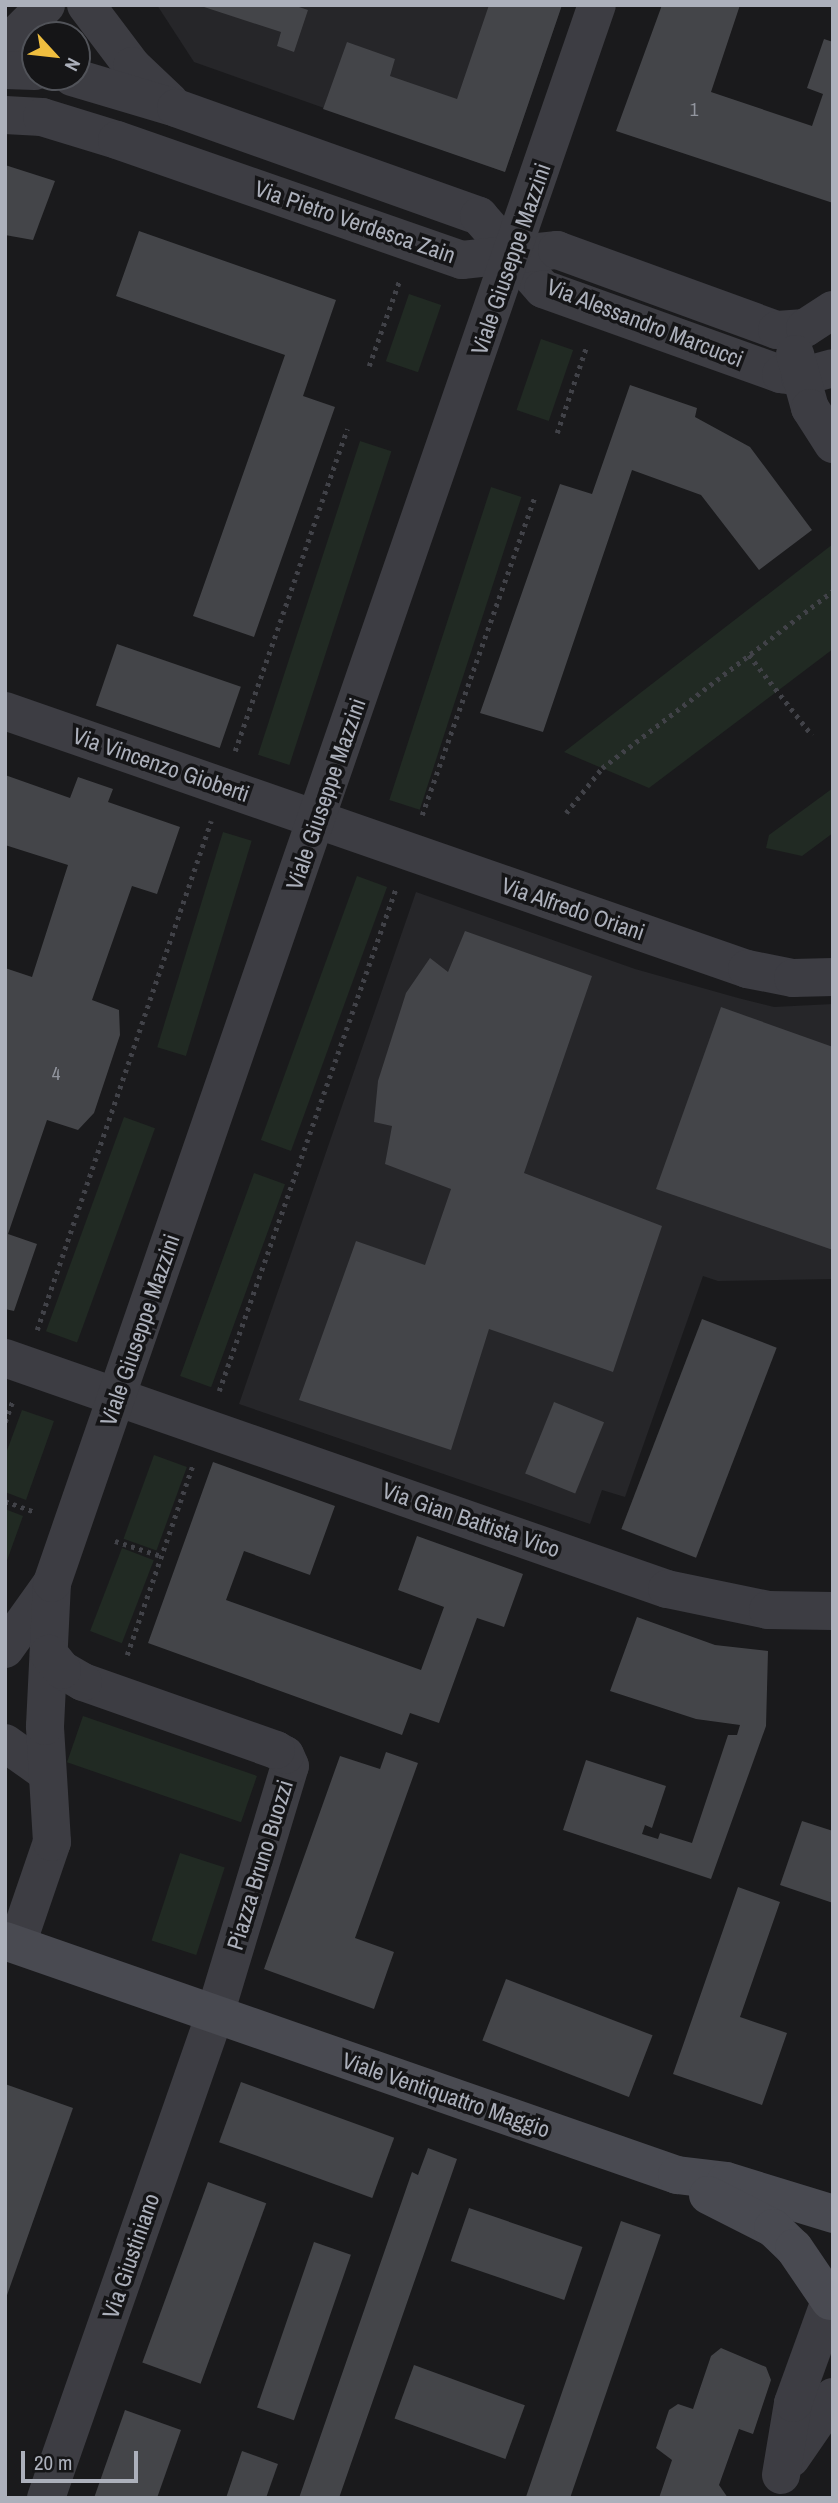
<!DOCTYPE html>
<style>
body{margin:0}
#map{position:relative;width:838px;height:2503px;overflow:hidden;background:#1a1a1c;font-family:"Archivo Narrow",sans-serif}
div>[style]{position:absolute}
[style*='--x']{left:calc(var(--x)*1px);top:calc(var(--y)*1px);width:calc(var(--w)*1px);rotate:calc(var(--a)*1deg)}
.built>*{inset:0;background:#262629}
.green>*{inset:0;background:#212a23;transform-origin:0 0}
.building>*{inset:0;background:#444549;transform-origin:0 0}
.path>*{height:4.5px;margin-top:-2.25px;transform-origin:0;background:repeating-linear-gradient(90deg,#414248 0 3.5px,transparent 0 8.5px)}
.minor>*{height:38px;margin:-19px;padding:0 19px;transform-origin:19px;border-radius:19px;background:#3d3d43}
.secondary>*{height:38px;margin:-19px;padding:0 19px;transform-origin:19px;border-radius:19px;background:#494a51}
span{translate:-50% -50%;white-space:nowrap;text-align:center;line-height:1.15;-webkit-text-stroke:7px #151517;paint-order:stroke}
.number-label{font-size:19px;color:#92959e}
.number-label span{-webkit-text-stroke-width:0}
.street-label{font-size:23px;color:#acb0bb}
.frame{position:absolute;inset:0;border:7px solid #acb0bb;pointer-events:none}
.north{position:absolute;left:21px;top:21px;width:70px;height:70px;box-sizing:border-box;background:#151517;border:2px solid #515359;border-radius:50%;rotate:117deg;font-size:19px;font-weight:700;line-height:28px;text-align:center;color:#acb0bb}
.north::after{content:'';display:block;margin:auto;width:24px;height:32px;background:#efbe3f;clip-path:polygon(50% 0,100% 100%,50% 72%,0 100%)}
.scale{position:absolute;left:21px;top:2451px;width:117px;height:32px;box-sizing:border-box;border:4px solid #acb0bb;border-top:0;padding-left:9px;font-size:21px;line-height:24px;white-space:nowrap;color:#acb0bb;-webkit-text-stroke:5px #151517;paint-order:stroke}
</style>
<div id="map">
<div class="built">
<div style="clip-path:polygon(157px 5px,562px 5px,505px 172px,194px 62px)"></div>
<div style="clip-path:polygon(416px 892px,635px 969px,738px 998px,774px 1007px,833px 1004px,833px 1279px,718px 1281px,703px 1276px,625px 1497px,602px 1490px,590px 1524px,239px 1404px)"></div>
</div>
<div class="green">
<div style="left:409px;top:294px;width:34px;height:71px;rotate:19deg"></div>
<div style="left:541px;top:339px;width:34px;height:75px;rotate:19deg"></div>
<div style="left:360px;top:441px;width:33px;height:330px;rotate:18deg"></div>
<div style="left:491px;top:487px;width:32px;height:329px;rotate:18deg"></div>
<div style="clip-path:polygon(833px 544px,833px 649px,649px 788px,564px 752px)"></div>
<div style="clip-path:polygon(833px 788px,833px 833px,802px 856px,766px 848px,769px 835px)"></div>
<div style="left:223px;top:832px;width:30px;height:225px;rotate:17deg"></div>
<div style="left:357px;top:876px;width:32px;height:281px;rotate:20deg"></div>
<div style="left:124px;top:1117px;width:33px;height:228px;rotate:20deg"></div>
<div style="left:254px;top:1173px;width:33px;height:216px;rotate:20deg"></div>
<div style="clip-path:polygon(22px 1410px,54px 1421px,26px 1500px,5px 1492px,5px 1456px)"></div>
<div style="left:154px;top:1455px;width:35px;height:89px;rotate:20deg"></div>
<div style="clip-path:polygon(5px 1509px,23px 1516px,5px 1566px)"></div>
<div style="left:122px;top:1548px;width:34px;height:89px;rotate:21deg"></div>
<div style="left:83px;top:1716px;width:184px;height:49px;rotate:19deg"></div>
<div style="left:180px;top:1853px;width:47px;height:92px;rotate:18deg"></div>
</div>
<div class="building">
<div style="clip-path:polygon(293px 5px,308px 10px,294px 52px,277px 46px,281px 32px,201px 6px)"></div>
<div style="clip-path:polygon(489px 5px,562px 5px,505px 172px,323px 109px,347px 42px,395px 59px,390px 76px,457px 99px)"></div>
<div style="clip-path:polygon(662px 5px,740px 5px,711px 92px,812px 126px,823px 94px,807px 88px,824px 39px,833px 42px,833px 203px,616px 131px)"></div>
<div style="clip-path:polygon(5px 165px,55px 181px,33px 240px,5px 235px)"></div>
<div style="clip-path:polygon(139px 231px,336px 300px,303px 396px,335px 407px,254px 637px,193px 616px,285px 355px,116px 296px)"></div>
<div style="clip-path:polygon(630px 385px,697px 408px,695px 417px,750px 447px,812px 530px,759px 570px,701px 495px,632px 470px,543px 732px,480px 713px,560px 484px,592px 494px)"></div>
<div style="left:117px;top:644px;width:131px;height:65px;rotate:19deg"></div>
<div style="clip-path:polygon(5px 775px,70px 798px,78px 777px,113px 789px,108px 802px,180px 827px,157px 894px,132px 886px,92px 1000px,119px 1010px,120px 1035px,94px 1113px,78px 1130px,47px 1120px,8px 1234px,37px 1244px,14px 1311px,5px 1309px,5px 968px,32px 977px,68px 865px,5px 845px)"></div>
<div style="clip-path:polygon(465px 931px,592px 976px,524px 1173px,662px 1226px,613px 1372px,489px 1329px,451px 1450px,299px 1400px,356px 1241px,425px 1265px,451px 1189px,385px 1164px,392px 1126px,374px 1122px,378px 1081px,406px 993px,430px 958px,448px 972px)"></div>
<div style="clip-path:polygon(721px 1007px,833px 1047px,833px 1250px,656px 1189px)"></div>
<div style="left:702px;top:1319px;width:80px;height:225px;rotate:21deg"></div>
<div style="left:554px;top:1402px;width:54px;height:77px;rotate:22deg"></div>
<div style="clip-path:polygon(213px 1462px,335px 1506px,310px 1575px,244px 1551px,226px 1600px,421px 1670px,444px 1607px,398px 1590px,417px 1536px,523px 1574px,504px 1627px,477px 1618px,439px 1723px,410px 1713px,402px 1735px,148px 1643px)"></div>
<div style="clip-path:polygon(637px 1617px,715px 1645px,768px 1651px,766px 1726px,711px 1879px,563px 1830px,586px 1760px,666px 1786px,652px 1828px,645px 1825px,642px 1834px,658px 1839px,660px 1833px,692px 1843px,728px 1735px,737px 1735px,740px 1725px,696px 1719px,610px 1691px)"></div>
<div style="clip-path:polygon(386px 1752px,418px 1763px,355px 1938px,394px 1952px,374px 2009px,264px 1969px,340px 1756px,380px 1769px)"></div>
<div style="clip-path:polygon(802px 1821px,833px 1831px,833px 1903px,780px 1885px)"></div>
<div style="clip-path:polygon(738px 1887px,780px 1902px,740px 2017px,787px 2033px,762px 2105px,673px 2074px)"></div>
<div style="left:506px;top:1979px;width:157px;height:66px;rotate:21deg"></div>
<div style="left:241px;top:2082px;width:163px;height:64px;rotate:20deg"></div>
<div style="clip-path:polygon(5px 2084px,73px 2108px,6px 2298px,5px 2297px)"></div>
<div style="clip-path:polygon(428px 2148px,457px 2159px,339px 2498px,299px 2498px,412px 2172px,418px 2175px)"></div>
<div style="left:208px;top:2182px;width:62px;height:192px;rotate:20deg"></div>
<div style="left:469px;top:2208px;width:120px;height:56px;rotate:19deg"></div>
<div style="left:621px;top:2221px;width:42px;height:293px;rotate:19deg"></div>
<div style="left:314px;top:2242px;width:39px;height:175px;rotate:19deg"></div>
<div style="clip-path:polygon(721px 2348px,766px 2367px,771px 2380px,753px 2434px,739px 2429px,719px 2485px,728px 2498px,659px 2498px,672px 2460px,656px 2448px,669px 2410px,678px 2404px,693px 2409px,711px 2356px)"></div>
<div style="left:414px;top:2365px;width:118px;height:57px;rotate:20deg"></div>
<div style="clip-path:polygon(125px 2410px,181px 2430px,157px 2498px,94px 2498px)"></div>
<div style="clip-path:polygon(242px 2451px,278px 2464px,266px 2498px,226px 2498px)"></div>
</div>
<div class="path">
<div style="--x:369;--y:366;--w:92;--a:-70.4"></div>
<div style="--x:557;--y:433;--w:93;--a:-71.2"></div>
<div style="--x:749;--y:655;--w:102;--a:51.8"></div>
<div style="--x:235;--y:751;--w:341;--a:-70.8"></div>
<div style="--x:566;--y:813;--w:58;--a:-51.3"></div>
<div style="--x:602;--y:768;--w:291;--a:-37.5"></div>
<div style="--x:422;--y:815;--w:338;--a:-70.5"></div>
<div style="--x:37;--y:1330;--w:538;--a:-71.13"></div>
<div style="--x:219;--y:1391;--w:533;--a:-70.61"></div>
<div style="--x:5;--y:1422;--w:23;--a:-70"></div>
<div style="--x:5;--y:1501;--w:30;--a:20"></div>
<div style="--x:115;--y:1541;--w:48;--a:18.1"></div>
<div style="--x:127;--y:1655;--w:202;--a:-70.9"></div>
</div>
<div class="minor">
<div style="--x:86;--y:5;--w:76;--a:53"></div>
<div style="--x:132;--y:66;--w:52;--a:43.5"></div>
<div style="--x:5;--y:46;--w:58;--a:-45"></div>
<div style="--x:5;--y:70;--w:30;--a:2"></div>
<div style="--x:72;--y:77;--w:109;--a:16.6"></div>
<div style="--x:176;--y:108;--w:322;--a:19.6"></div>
<div style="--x:479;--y:216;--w:97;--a:48.8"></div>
<div style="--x:543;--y:289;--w:253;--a:19.7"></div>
<div style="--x:781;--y:374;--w:19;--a:9"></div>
<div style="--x:800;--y:377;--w:34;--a:-15"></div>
<div style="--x:5;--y:115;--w:37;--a:3"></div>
<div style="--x:42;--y:117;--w:78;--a:17"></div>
<div style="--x:117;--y:140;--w:365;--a:19.2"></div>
<div style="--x:462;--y:260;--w:96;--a:-6"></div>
<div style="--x:557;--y:250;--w:234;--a:20"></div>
<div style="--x:777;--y:330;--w:28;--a:-4"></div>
<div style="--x:805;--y:328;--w:33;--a:-33"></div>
<div style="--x:795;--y:354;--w:56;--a:74.5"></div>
<div style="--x:810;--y:408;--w:43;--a:57.4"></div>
<div style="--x:5;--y:711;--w:786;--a:19.17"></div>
<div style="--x:747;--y:969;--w:47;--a:11.1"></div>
<div style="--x:793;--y:978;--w:40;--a:-1.4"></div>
<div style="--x:5;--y:1358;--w:701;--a:19.24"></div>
<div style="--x:667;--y:1589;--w:103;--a:11.7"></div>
<div style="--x:768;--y:1610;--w:65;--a:0.9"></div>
<div style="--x:5;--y:1649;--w:81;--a:-54.5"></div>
<div style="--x:5;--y:1743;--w:50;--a:35.3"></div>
<div style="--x:17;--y:1944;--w:108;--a:-71.1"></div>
<div style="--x:52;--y:1842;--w:116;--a:-93.5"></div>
<div style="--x:45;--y:1726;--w:143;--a:-87.2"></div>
<div style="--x:52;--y:1583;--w:1669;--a:-70.95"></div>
<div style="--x:791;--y:2458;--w:74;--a:-55.5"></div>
<div style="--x:781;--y:2475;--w:73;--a:-80.5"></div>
<div style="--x:793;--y:2403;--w:109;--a:-70.1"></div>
<div style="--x:46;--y:2498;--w:513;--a:-70.75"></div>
<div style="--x:215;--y:2014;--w:259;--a:-73.2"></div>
<div style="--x:290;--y:1766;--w:12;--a:-114"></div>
<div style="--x:285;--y:1755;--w:10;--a:-151"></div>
<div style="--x:276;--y:1750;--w:205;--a:-160.6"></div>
<div style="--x:83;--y:1682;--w:24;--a:-150"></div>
<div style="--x:62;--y:1670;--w:21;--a:-129"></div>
</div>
<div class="secondary">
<div style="--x:5;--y:1941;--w:712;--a:19.2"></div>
<div style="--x:677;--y:2175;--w:49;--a:7"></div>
<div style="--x:726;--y:2181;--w:112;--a:17.1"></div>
<div style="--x:708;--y:2195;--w:73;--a:26.9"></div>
<div style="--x:773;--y:2228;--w:29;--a:44"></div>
<div style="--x:794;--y:2248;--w:64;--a:55.8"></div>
</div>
<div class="number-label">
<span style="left:694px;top:110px">1</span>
<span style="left:56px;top:1074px">4</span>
</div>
<div class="street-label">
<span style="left:355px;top:222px;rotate:19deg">Via Pietro Verdesca Zain</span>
<span style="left:511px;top:259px;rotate:-71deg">Viale Giuseppe Mazzini</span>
<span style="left:645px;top:323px;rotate:21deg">Via Alessandro Marcucci</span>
<span style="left:161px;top:765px;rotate:19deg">Via Vincenzo Gioberti</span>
<span style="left:326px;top:794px;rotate:-71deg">Viale Giuseppe Mazzini</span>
<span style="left:573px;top:909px;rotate:19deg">Via Alfredo Oriani</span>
<span style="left:140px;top:1330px;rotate:-71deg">Viale Giuseppe Mazzini</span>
<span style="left:471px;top:1520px;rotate:19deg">Via Gian Battista Vico</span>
<span style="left:260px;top:1865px;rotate:-73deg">Piazza Bruno Buozzi</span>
<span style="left:446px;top:2095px;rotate:19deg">Viale Ventiquattro Maggio</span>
<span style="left:131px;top:2256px;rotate:-71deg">Via Giustiniano</span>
</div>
<div class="frame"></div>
<div class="north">N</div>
<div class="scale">20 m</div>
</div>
